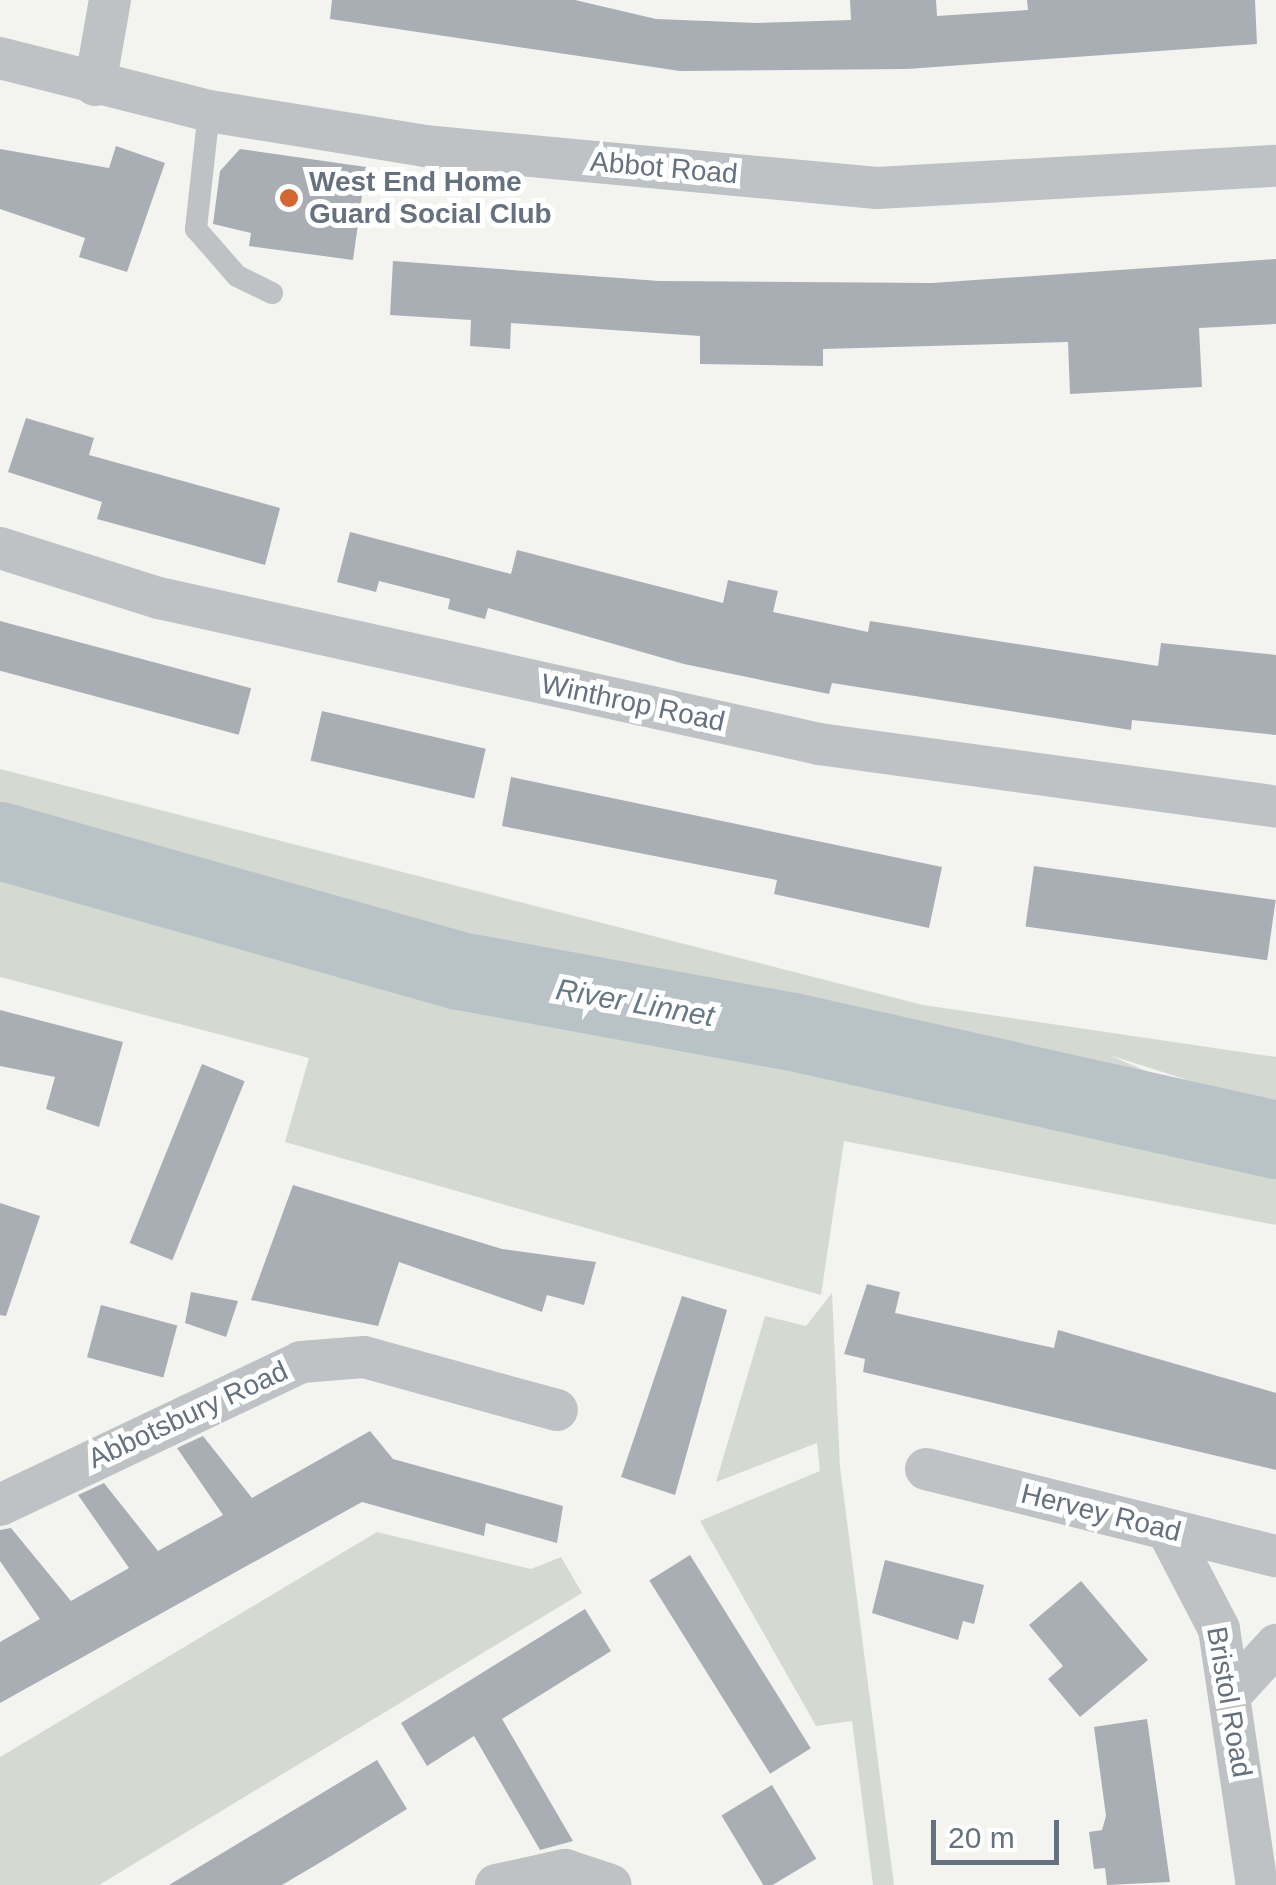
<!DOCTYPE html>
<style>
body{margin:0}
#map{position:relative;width:1276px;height:1885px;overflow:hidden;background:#f3f4f0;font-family:Arial,sans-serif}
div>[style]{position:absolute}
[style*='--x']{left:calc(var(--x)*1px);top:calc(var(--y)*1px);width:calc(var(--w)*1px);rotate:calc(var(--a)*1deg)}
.green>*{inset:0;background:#d4dad1}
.river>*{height:78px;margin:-39px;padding:0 39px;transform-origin:39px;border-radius:39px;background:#b9c2c7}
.building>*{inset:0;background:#a8aeb3;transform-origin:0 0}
.lane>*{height:22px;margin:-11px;padding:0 11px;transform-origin:11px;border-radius:11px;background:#bfc2c5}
.street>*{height:42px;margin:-21px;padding:0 21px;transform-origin:21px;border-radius:21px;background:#bfc2c5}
.dots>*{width:28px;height:28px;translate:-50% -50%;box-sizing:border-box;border:5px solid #fff;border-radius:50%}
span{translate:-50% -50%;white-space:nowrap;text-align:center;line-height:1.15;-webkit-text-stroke:10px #fff;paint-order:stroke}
.street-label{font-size:28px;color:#65717e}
.poi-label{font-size:28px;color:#65717e;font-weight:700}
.left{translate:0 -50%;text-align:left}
.water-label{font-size:30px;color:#667883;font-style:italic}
.scale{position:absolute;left:931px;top:1820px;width:128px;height:45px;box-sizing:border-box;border:5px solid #65717e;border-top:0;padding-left:12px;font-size:30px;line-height:35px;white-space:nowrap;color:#65717e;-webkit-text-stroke:8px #fff;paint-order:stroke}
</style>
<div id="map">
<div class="green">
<div style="clip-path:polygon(0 769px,923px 1005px,1276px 1057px,1276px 1108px,1109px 1055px,1276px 1127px,1276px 1225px,844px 1141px,821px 1295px,285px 1142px,309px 1058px,0 977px)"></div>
<div style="clip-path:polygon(832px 1293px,840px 1467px,894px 1885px,873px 1885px,852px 1721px,816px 1726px,700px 1521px,820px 1471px,817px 1443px,716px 1482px,765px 1316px,806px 1326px)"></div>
<div style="clip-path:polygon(377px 1532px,531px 1569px,561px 1557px,582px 1593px,99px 1885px,0 1885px,0 1757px)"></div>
</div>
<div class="river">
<div style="--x:0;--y:841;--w:478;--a:15.8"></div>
<div style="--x:460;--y:971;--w:339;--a:10.4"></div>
<div style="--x:793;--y:1032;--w:495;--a:12.6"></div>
</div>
<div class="building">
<div style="clip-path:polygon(332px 0,575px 0,656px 19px,757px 23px,851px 20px,850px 0,936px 0,937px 16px,1028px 10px,1027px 0,1255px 0,1257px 44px,907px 69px,680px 71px,330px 19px)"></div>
<div style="clip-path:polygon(116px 146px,165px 163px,127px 272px,79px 257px,85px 238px,0 209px,0 149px,109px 168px)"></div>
<div style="clip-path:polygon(240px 149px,366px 167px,353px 260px,249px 246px,251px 233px,213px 224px,220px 171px)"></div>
<div style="clip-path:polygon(1276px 259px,1276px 324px,1199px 328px,1202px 387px,1070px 394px,1068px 342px,823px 349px,823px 366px,700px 364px,700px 336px,511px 323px,510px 349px,470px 346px,471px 320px,390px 315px,393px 261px,659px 281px,932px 283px)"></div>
<div style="clip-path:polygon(26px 418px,94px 438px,89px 455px,280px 508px,265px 565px,97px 519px,102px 502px,8px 472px)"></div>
<div style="clip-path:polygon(350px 532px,511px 574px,517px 550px,723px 603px,728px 580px,778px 591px,773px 612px,868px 632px,870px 621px,1158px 666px,1161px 643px,1276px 655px,1276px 735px,1132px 720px,1131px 730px,832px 683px,829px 694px,684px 664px,488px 608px,485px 619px,448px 609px,450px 599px,379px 581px,376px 592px,337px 582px)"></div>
<div style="left:0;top:621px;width:260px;height:48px;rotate:15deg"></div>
<div style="left:322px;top:711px;width:168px;height:51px;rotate:13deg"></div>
<div style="clip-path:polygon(511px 777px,942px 867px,929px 928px,774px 894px,777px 880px,502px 826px)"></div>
<div style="left:1034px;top:866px;width:244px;height:61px;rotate:8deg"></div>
<div style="clip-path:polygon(0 1010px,123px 1042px,99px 1127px,46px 1109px,55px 1077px,0 1066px)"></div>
<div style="left:202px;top:1064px;width:46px;height:193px;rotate:22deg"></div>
<div style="clip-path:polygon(293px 1185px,502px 1249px,596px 1262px,584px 1305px,547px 1295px,542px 1312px,399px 1262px,378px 1326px,251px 1300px)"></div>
<div style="clip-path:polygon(0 1203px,40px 1216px,6px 1316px,0 1315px)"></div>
<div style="clip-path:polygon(867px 1284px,900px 1292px,895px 1313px,1054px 1348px,1058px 1330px,1276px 1393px,1276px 1470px,863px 1372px,865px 1359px,844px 1354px)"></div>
<div style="clip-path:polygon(191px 1292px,238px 1301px,226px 1337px,185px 1323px)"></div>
<div style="clip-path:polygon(682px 1296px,727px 1310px,675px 1495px,621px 1477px)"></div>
<div style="left:101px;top:1305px;width:79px;height:54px;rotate:15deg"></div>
<div style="clip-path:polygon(370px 1431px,393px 1459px,563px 1506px,557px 1543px,486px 1523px,484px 1536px,362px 1502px,0 1703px,0 1642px,40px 1619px,0 1561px,0 1530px,11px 1528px,71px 1601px,129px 1568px,78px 1495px,104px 1483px,158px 1551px,223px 1515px,177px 1448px,203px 1436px,252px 1498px)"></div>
<div style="left:690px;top:1555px;width:228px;height:48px;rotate:58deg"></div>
<div style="clip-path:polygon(885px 1560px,984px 1585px,974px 1624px,963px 1621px,958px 1640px,872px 1613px)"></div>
<div style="clip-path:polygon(1081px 1581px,1148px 1660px,1080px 1717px,1048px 1679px,1063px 1666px,1029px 1625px)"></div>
<div style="clip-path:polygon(585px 1609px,611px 1651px,502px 1719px,573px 1841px,540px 1850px,474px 1736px,427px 1766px,401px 1723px)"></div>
<div style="clip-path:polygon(1147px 1719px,1170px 1882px,1107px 1885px,1105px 1868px,1094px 1869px,1089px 1832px,1102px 1830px,1106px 1816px,1094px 1727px)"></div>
<div style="clip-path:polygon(377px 1760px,407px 1809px,331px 1856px,282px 1885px,169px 1885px)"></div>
<div style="left:772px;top:1785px;width:86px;height:59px;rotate:59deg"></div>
</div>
<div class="lane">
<div style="--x:209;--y:111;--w:119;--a:96.3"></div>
<div style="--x:196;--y:229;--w:62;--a:48.9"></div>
<div style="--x:237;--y:276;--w:39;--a:26"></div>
</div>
<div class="street">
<div style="--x:0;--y:58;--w:216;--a:14.2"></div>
<div style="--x:209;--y:111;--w:218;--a:9.2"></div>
<div style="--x:424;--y:146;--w:455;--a:5.3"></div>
<div style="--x:877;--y:188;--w:400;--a:-3.2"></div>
<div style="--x:95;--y:85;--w:86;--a:-80"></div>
<div style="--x:0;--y:548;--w:167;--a:17.5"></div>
<div style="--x:159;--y:598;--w:676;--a:12.47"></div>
<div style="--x:819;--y:744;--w:461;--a:7.8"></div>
<div style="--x:926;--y:1469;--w:361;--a:14"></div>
<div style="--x:0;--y:1505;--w:333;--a:-25.4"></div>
<div style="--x:301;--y:1362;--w:63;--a:-4.5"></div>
<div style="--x:364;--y:1357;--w:200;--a:15.4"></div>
<div style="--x:1168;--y:1531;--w:110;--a:62.5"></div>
<div style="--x:1219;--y:1629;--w:259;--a:81.6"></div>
<div style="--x:1233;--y:1692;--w:64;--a:-47.5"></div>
<div style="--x:496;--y:1885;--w:71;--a:-12.3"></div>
<div style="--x:565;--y:1870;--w:48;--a:18.1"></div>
</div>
<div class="dots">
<div style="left:289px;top:198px;background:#d36631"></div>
</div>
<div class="street-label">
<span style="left:664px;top:168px;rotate:5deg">Abbot Road</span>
<span style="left:633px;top:703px;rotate:12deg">Winthrop Road</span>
<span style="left:188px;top:1415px;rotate:-25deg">Abbotsbury Road</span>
<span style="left:1101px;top:1513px;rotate:14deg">Hervey Road</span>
<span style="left:1229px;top:1702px;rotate:80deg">Bristol Road</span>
</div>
<div class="poi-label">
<span class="left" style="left:309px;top:198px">West End Home<br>Guard Social Club</span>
</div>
<div class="water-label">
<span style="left:635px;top:1003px;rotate:10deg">River Linnet</span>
</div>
<div class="scale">20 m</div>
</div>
